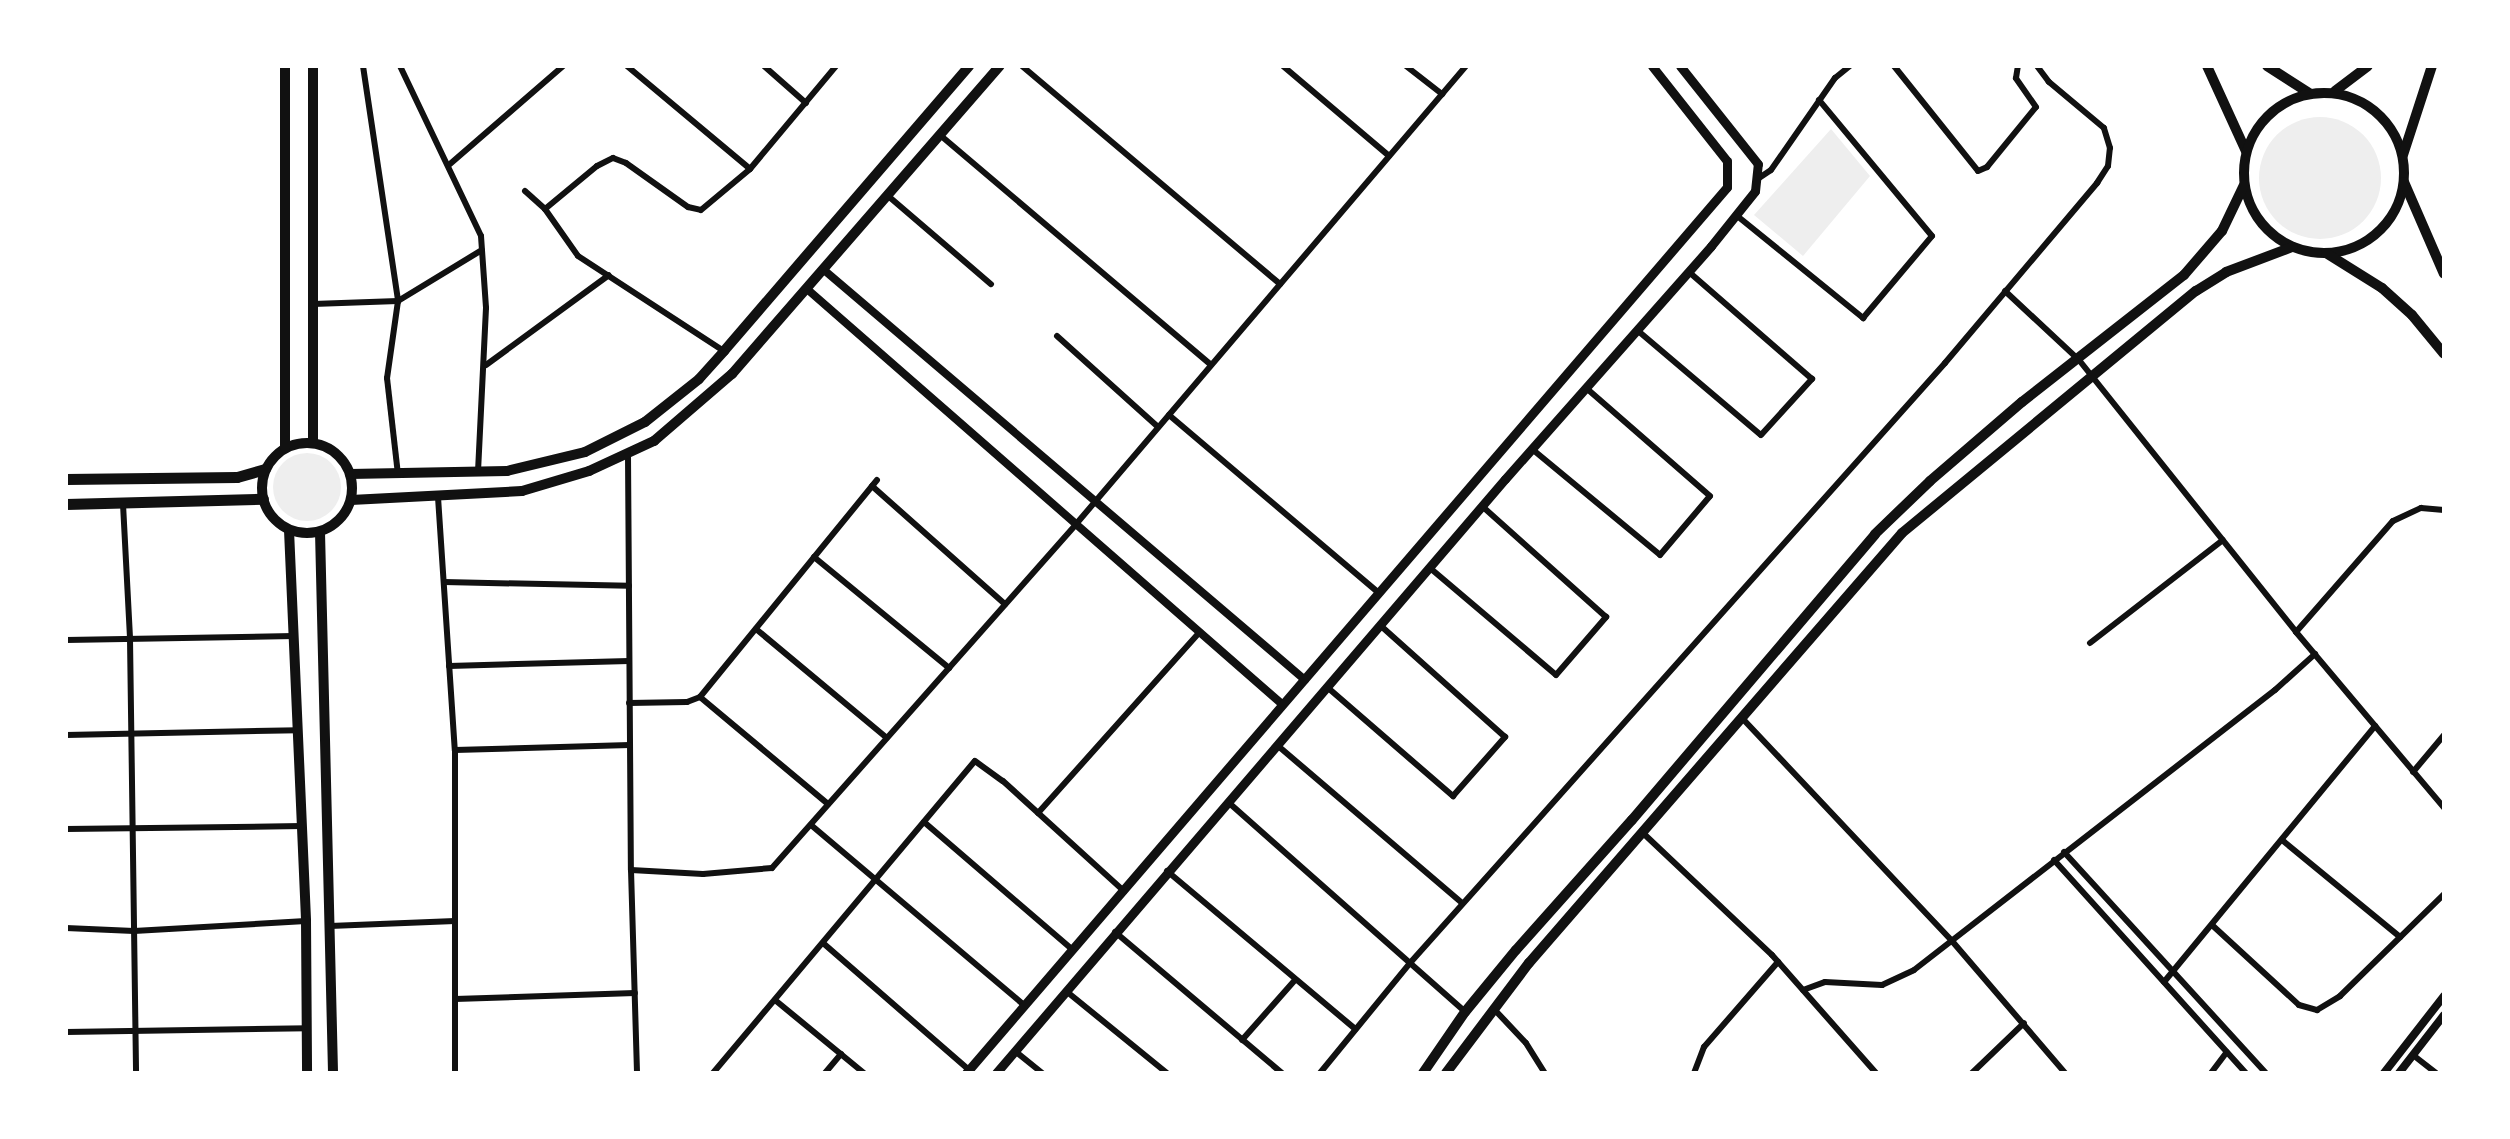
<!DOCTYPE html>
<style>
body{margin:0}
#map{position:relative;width:2510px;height:1139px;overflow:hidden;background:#fff;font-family:Quicksand,sans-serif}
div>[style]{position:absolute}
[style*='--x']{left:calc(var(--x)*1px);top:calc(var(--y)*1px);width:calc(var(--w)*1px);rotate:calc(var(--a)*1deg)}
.green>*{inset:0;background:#eee}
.round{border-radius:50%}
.minor>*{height:6px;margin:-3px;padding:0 3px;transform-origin:3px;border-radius:3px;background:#111}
.tertiary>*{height:8px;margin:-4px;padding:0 4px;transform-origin:4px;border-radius:4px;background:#111}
.secondary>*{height:9px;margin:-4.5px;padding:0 4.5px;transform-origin:4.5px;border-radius:4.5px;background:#111}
.primary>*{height:10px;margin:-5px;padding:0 5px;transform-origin:5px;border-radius:5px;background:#111}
.primary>.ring{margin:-5px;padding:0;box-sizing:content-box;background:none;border:10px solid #111;border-radius:50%}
.trunk>*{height:11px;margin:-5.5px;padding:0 5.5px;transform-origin:5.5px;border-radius:5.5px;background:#111}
span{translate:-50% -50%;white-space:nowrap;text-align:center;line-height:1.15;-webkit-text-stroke:6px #fff;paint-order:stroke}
.frame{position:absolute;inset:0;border:68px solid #fff;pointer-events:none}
</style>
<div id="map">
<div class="green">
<div class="round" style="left:2259px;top:117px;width:122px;height:122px"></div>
<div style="clip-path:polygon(1831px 129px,1870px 176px,1803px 256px,1754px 215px)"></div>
<div class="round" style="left:273px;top:453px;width:68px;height:68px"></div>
</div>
<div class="minor">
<div style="--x:363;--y:66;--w:238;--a:81.5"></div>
<div style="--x:398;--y:301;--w:78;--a:98.1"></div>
<div style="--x:387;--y:378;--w:97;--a:83.5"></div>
<div style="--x:400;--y:66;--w:188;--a:64.5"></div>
<div style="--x:481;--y:236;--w:72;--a:86"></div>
<div style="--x:486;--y:308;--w:164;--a:92.8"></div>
<div style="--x:627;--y:66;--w:160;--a:39.9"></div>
<div style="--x:764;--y:66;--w:56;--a:41.4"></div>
<div style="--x:1022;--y:66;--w:338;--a:40.2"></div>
<div style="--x:1283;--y:66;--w:139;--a:40.3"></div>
<div style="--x:1406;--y:66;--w:46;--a:37.9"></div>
<div style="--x:1894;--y:66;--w:134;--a:51.3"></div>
<div style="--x:1978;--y:171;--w:10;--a:-24"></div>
<div style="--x:1987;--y:167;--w:77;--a:-50.8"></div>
<div style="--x:2036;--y:107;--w:35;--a:-125"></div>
<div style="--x:2016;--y:78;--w:12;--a:-81"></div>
<div style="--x:940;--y:135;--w:355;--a:40.3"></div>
<div style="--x:450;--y:164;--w:150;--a:-40.9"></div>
<div style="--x:1759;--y:178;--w:14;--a:-34"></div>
<div style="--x:1771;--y:170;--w:112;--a:-55.2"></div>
<div style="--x:1835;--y:78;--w:19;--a:-39"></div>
<div style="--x:525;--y:191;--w:27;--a:42"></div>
<div style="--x:545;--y:209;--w:57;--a:54.9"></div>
<div style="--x:578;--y:256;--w:174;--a:33.1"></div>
<div style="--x:887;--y:195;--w:137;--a:40.6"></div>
<div style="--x:545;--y:209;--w:67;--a:-39.6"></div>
<div style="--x:597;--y:166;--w:18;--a:-27"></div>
<div style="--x:613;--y:158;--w:14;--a:21"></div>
<div style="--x:626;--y:163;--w:76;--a:35.4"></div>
<div style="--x:688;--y:207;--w:13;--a:13"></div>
<div style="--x:701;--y:210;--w:64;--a:-39.9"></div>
<div style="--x:750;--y:169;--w:134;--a:-50.1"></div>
<div style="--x:1736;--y:215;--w:164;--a:39"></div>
<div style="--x:1863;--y:318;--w:107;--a:-49.9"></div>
<div style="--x:1932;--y:236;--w:177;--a:-129.7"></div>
<div style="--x:2005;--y:291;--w:101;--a:43"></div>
<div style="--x:2079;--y:360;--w:348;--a:51.4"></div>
<div style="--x:2296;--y:632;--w:230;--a:49.9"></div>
<div style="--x:313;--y:304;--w:85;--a:-2"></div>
<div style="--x:398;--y:301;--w:98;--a:-31.3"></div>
<div style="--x:1637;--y:330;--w:162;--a:40.3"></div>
<div style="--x:1761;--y:435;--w:76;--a:-47.7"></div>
<div style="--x:1812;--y:379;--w:163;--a:-139"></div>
<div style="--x:1057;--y:336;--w:136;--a:42"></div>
<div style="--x:486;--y:365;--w:152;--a:-36.2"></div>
<div style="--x:1169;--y:415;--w:275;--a:40.3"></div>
<div style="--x:1532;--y:449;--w:166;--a:39.6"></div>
<div style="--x:1660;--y:555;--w:77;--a:-49.7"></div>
<div style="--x:1710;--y:496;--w:164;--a:-138.9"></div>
<div style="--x:628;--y:455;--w:415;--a:89.6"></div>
<div style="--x:631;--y:870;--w:203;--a:88.3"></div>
<div style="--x:872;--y:486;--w:178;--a:41.6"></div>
<div style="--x:438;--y:497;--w:254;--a:86.2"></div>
<div style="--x:455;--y:750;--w:175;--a:-1.6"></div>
<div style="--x:123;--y:504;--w:135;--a:87"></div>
<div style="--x:130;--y:639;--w:434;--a:89.2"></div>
<div style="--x:814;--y:557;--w:175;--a:39.4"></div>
<div style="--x:1430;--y:568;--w:165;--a:40.3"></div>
<div style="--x:1556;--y:675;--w:77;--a:-49.2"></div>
<div style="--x:1606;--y:617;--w:166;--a:-138.2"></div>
<div style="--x:444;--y:582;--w:185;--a:1.2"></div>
<div style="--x:756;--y:629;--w:170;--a:39.8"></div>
<div style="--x:2296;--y:632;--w:147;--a:-48.9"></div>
<div style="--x:2393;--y:521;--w:31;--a:-25"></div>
<div style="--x:2421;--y:508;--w:23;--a:5"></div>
<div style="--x:66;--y:640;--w:228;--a:-1"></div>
<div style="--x:2090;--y:643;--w:168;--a:-37.8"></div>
<div style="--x:449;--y:666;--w:180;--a:-1.6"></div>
<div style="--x:1327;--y:687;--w:167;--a:40.9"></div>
<div style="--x:1453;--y:796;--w:79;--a:-48.6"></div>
<div style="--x:1505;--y:737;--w:166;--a:-138.2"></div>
<div style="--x:700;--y:697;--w:167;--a:39.9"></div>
<div style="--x:629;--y:703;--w:58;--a:-1"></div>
<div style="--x:687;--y:702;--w:14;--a:-21"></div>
<div style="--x:700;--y:697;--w:280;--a:-50.8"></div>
<div style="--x:1742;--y:718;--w:306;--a:46.7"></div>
<div style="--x:1952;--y:941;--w:174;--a:49.4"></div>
<div style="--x:66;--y:735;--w:232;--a:-1.2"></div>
<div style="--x:1277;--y:745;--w:243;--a:40.5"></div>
<div style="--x:2413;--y:772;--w:48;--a:-50"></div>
<div style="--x:1228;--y:802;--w:317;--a:41.5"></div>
<div style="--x:1038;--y:813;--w:243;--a:-48.2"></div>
<div style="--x:924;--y:822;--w:196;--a:40.7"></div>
<div style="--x:811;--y:825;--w:280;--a:40.2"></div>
<div style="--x:66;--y:829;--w:236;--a:-0.7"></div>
<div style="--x:1644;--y:834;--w:176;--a:43.4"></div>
<div style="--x:1772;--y:955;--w:157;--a:48.6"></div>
<div style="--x:2282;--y:840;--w:153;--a:39.4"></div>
<div style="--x:2064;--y:852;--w:299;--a:47.6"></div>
<div style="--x:2054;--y:860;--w:287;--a:48"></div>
<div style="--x:631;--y:870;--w:72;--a:3.2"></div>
<div style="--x:703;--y:874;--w:69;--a:-5"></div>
<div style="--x:772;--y:868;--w:460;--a:-48.5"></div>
<div style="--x:1077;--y:523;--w:600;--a:-49.6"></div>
<div style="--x:1167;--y:871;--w:246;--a:40"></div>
<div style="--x:2212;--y:925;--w:118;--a:42.6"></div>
<div style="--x:2299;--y:1005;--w:19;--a:16"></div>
<div style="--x:2317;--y:1010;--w:27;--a:-31"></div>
<div style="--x:2340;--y:996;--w:146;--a:-44.4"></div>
<div style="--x:330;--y:926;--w:125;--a:-2.3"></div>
<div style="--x:66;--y:928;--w:68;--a:2.5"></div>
<div style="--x:134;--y:931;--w:172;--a:-3.3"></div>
<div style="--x:1115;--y:932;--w:219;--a:40.2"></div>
<div style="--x:823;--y:943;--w:194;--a:41"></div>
<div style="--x:2164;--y:982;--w:332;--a:-50.5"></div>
<div style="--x:1803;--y:990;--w:23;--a:-20"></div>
<div style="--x:1825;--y:982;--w:57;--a:3"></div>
<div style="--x:1882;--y:985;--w:35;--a:-25"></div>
<div style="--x:1914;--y:970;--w:457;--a:-37.8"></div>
<div style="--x:2275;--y:690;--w:54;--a:-42"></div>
<div style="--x:1066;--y:991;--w:130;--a:39.1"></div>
<div style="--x:455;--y:999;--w:180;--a:-1.9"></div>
<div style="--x:775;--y:1000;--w:115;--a:39.4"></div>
<div style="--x:1493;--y:1008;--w:48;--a:46.7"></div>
<div style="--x:1526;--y:1043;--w:36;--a:58"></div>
<div style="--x:66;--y:1032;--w:242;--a:-0.9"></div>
<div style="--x:1242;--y:1040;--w:80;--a:-48.5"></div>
<div style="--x:1015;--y:1051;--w:35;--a:39"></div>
<div style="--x:2413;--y:1055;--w:29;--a:38"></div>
<div style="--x:455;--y:1073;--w:323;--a:-90"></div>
<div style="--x:713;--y:1073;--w:407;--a:-50"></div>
<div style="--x:975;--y:761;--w:34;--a:36"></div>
<div style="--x:1003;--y:781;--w:164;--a:42.3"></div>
<div style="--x:825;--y:1073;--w:25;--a:-50"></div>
<div style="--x:1320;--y:1073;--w:142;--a:-50.7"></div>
<div style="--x:1410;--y:963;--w:804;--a:-48.28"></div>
<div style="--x:1945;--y:363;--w:236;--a:-49.8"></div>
<div style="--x:2097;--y:183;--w:20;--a:-57"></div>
<div style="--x:2108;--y:166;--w:18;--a:-84"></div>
<div style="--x:2110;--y:148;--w:21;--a:-107"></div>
<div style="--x:2104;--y:128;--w:72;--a:-140.1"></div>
<div style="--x:2049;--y:82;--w:20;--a:-127"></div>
<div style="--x:1694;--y:1073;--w:28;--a:-69"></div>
<div style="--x:1704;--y:1047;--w:113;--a:-49"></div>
<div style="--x:1972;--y:1073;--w:72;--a:-43.9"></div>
<div style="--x:2211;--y:1073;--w:26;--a:-53"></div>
</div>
<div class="tertiary">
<div style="--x:824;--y:270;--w:632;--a:40.44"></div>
<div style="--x:807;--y:289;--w:632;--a:41.15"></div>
<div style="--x:2384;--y:1073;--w:98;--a:-52.1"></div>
<div style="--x:2399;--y:1073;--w:73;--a:-52.2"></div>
</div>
<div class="secondary">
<div style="--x:966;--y:1073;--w:1168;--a:-49.34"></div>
<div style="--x:1727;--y:187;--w:26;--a:-90"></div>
<div style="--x:1727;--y:161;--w:121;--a:-128.3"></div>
<div style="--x:996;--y:1073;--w:782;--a:-49.41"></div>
<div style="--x:1505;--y:479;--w:311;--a:-48.5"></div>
<div style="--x:1711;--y:246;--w:70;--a:-51.3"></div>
<div style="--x:1755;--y:191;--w:27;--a:-84"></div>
<div style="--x:1758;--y:164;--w:125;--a:-128.5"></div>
</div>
<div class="primary">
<div style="--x:2207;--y:66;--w:94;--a:65.4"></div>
<div style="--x:2267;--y:66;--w:50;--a:32.7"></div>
<div style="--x:2335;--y:91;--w:41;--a:-37.1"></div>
<div class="ring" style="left:2244px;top:93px;width:150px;height:150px"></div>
<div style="--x:2403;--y:155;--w:94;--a:-72"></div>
<div style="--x:2404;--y:182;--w:100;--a:66.5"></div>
<div style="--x:2326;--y:253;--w:66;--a:32"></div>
<div style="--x:2382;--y:288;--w:40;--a:42"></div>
<div style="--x:2412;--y:315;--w:50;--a:50.6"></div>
<div class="ring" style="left:262px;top:443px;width:80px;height:80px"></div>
<div style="--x:313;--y:443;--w:377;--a:-90"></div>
<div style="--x:285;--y:448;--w:382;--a:-90"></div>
<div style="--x:350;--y:474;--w:157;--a:-1.1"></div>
<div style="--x:507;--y:471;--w:80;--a:-13.7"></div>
<div style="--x:585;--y:452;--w:67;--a:-26.6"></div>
<div style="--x:645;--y:422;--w:69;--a:-38.5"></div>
<div style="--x:699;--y:379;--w:38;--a:-48"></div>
<div style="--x:724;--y:351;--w:376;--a:-49.3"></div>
<div style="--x:351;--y:500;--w:171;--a:-3"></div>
<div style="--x:522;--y:491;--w:70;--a:-16.6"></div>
<div style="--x:589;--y:471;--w:72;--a:-24.8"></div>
<div style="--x:654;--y:441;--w:103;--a:-40.7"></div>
<div style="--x:732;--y:374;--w:408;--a:-49"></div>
<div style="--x:289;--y:530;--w:391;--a:87.5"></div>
<div style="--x:306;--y:921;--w:152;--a:89.6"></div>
<div style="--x:320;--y:532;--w:541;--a:88.62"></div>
<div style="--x:1423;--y:1073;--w:74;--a:-55.5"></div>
<div style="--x:1465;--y:1012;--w:80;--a:-50.6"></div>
<div style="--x:1516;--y:950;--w:174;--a:-48.3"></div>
<div style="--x:1632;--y:820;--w:375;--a:-49.6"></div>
<div style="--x:1875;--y:534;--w:76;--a:-43.9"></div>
<div style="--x:1930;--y:481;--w:121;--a:-40.7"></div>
<div style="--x:2022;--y:402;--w:206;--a:-38.1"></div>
<div style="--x:2184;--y:275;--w:58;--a:-49.2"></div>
<div style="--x:2222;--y:231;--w:51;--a:-64.4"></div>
<div style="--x:1446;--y:1073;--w:138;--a:-53"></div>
<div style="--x:1529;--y:963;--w:569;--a:-49.06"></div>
<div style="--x:1902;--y:533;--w:381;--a:-39.5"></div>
<div style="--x:2196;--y:291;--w:36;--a:-32"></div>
<div style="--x:2226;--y:272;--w:71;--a:-20.7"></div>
</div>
<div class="trunk">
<div style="--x:66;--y:479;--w:171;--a:-0.7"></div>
<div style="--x:237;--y:477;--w:29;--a:-16"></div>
<div style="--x:66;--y:504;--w:197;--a:-1.5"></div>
</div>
<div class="frame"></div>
</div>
